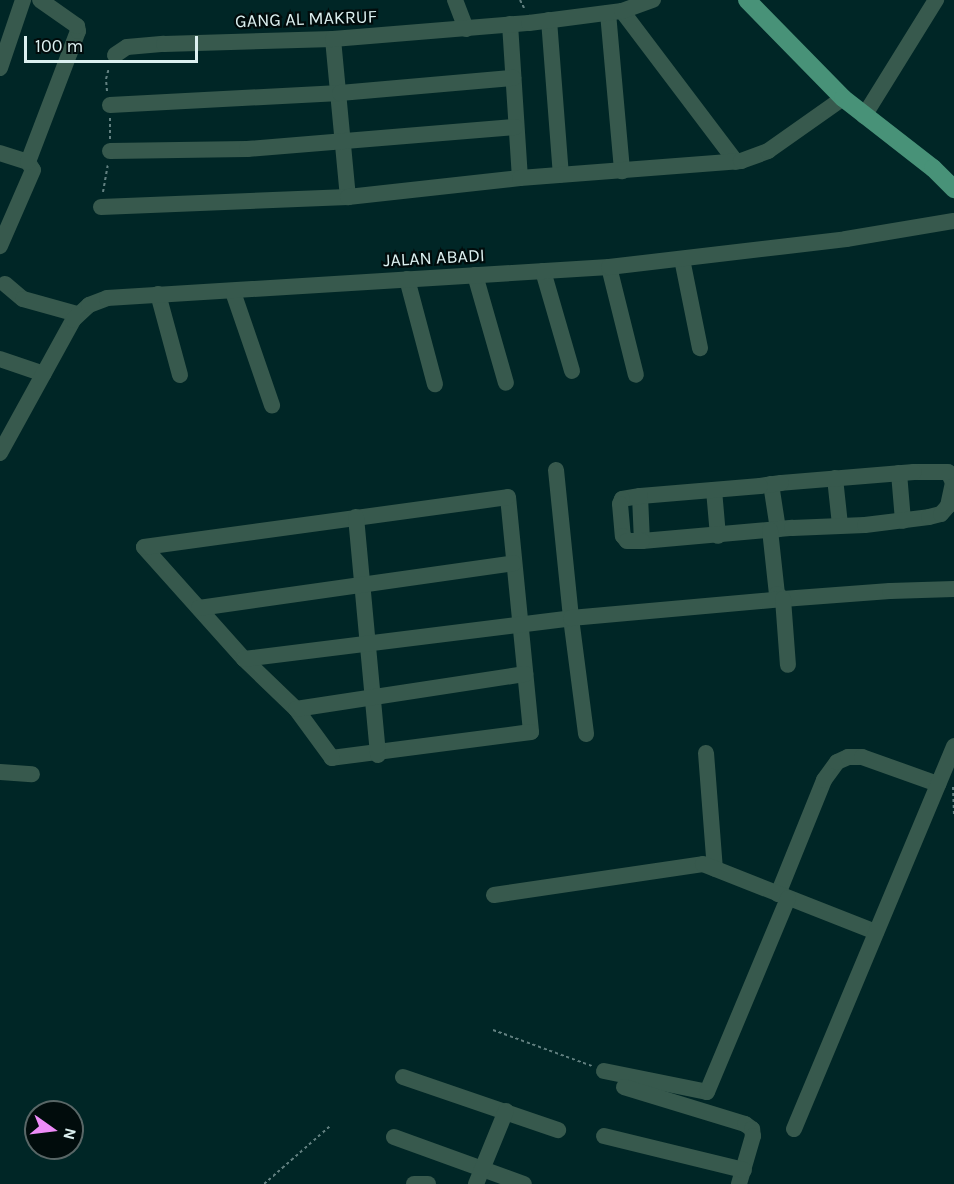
<!DOCTYPE html>
<style>
body{margin:0}
#map{position:relative;width:954px;height:1184px;overflow:hidden;background:#002626;font-family:Karla,sans-serif}
div>[style]{position:absolute}
[style*='--x']{left:calc(var(--x)*1px);top:calc(var(--y)*1px);width:calc(var(--w)*1px);rotate:calc(var(--a)*1deg)}
.path>*{height:2px;margin-top:-1px;transform-origin:0;background:repeating-linear-gradient(90deg,#628080 0 3px,transparent 0 6px)}
.minor>*{height:16px;margin:-8px;padding:0 8px;transform-origin:8px;border-radius:8px;background:#37594d}
.major>*{height:18px;margin:-9px;padding:0 9px;transform-origin:9px;border-radius:9px;background:#489278}
span{translate:-50% -50%;white-space:nowrap;text-align:center;line-height:1.15;-webkit-text-stroke:4.5px #010c0c;paint-order:stroke}
.street-label{font-size:18px;color:#dcf0f0}
.north{position:absolute;left:24px;top:1100px;width:60px;height:60px;box-sizing:border-box;background:#010c0c;border:2px solid #596767;border-radius:50%;rotate:104deg;font-size:16px;font-weight:700;line-height:24px;text-align:center;color:#dcf0f0}
.north::after{content:'';display:block;margin:auto;width:21px;height:27px;background:#ee8cf8;clip-path:polygon(50% 0,100% 100%,50% 72%,0 100%)}
.scale{position:absolute;left:24px;top:36px;width:174px;height:27px;box-sizing:border-box;border:3px solid #dcf0f0;border-top:0;padding-left:8px;font-size:18px;line-height:21px;white-space:nowrap;color:#dcf0f0;-webkit-text-stroke:4px #010c0c;paint-order:stroke}
</style>
<div id="map">
<div class="path">
<div style="--x:520;--y:0;--w:9;--a:63"></div>
<div style="--x:107;--y:91;--w:12;--a:-95"></div>
<div style="--x:106;--y:79;--w:11;--a:-75"></div>
<div style="--x:110;--y:118;--w:21;--a:90"></div>
<div style="--x:103;--y:192;--w:27;--a:-80"></div>
<div style="--x:953;--y:787;--w:30;--a:88"></div>
<div style="--x:493;--y:1030;--w:105;--a:20"></div>
<div style="--x:264;--y:1184;--w:88;--a:-41.3"></div>
</div>
<div class="minor">
<div style="--x:455;--y:0;--w:31;--a:69"></div>
<div style="--x:622;--y:11;--w:189;--a:52.9"></div>
<div style="--x:608;--y:13;--w:159;--a:84.9"></div>
<div style="--x:549;--y:20;--w:155;--a:85.6"></div>
<div style="--x:510;--y:24;--w:154;--a:86.3"></div>
<div style="--x:333;--y:39;--w:159;--a:84.6"></div>
<div style="--x:115;--y:55;--w:14;--a:-34"></div>
<div style="--x:127;--y:47;--w:37;--a:-5"></div>
<div style="--x:164;--y:44;--w:169;--a:-1.7"></div>
<div style="--x:333;--y:39;--w:197;--a:-4.7"></div>
<div style="--x:529;--y:23;--w:94;--a:-7.4"></div>
<div style="--x:622;--y:11;--w:33;--a:-20"></div>
<div style="--x:0;--y:68;--w:72;--a:-71.3"></div>
<div style="--x:110;--y:105;--w:230;--a:-3"></div>
<div style="--x:340;--y:93;--w:174;--a:-5"></div>
<div style="--x:864;--y:116;--w:137;--a:-58.2"></div>
<div style="--x:110;--y:151;--w:137;--a:-0.8"></div>
<div style="--x:247;--y:149;--w:269;--a:-4.7"></div>
<div style="--x:0;--y:153;--w:29;--a:18"></div>
<div style="--x:28;--y:162;--w:9;--a:58"></div>
<div style="--x:33;--y:170;--w:83;--a:113.5"></div>
<div style="--x:28;--y:162;--w:140;--a:-69.1"></div>
<div style="--x:78;--y:31;--w:5;--a:-101"></div>
<div style="--x:77;--y:26;--w:45;--a:-144.9"></div>
<div style="--x:101;--y:207;--w:247;--a:-2.3"></div>
<div style="--x:348;--y:197;--w:173;--a:-6.3"></div>
<div style="--x:520;--y:178;--w:222;--a:-4.4"></div>
<div style="--x:741;--y:161;--w:29;--a:-20"></div>
<div style="--x:768;--y:151;--w:92;--a:-35.2"></div>
<div style="--x:682;--y:259;--w:91;--a:78.6"></div>
<div style="--x:609;--y:267;--w:111;--a:76"></div>
<div style="--x:543;--y:271;--w:104;--a:73.8"></div>
<div style="--x:475;--y:275;--w:112;--a:74"></div>
<div style="--x:407;--y:279;--w:109;--a:75.1"></div>
<div style="--x:5;--y:284;--w:23;--a:40"></div>
<div style="--x:23;--y:299;--w:56;--a:15.5"></div>
<div style="--x:233;--y:292;--w:120;--a:71"></div>
<div style="--x:158;--y:294;--w:84;--a:74.8"></div>
<div style="--x:0;--y:359;--w:46;--a:18.8"></div>
<div style="--x:0;--y:453;--w:152;--a:-61.2"></div>
<div style="--x:73;--y:320;--w:22;--a:-43"></div>
<div style="--x:89;--y:305;--w:19;--a:-21"></div>
<div style="--x:107;--y:298;--w:503;--a:-3.53"></div>
<div style="--x:609;--y:267;--w:239;--a:-6.7"></div>
<div style="--x:846;--y:239;--w:109;--a:-9.5"></div>
<div style="--x:556;--y:470;--w:149;--a:84.2"></div>
<div style="--x:571;--y:618;--w:117;--a:82.6"></div>
<div style="--x:899;--y:473;--w:48;--a:85.2"></div>
<div style="--x:835;--y:478;--w:47;--a:83.9"></div>
<div style="--x:771;--y:484;--w:46;--a:81.2"></div>
<div style="--x:714;--y:490;--w:46;--a:85"></div>
<div style="--x:640;--y:496;--w:45;--a:87.5"></div>
<div style="--x:642;--y:541;--w:151;--a:-5"></div>
<div style="--x:792;--y:528;--w:73;--a:-2.4"></div>
<div style="--x:865;--y:525;--w:64;--a:-7.1"></div>
<div style="--x:929;--y:517;--w:12;--a:-14"></div>
<div style="--x:941;--y:514;--w:11;--a:-49"></div>
<div style="--x:948;--y:506;--w:25;--a:-78"></div>
<div style="--x:953;--y:482;--w:11;--a:-117"></div>
<div style="--x:948;--y:472;--w:34;--a:180"></div>
<div style="--x:914;--y:472;--w:133;--a:175.3"></div>
<div style="--x:781;--y:483;--w:21;--a:172"></div>
<div style="--x:760;--y:486;--w:120;--a:175.2"></div>
<div style="--x:640;--y:496;--w:18;--a:171"></div>
<div style="--x:622;--y:499;--w:5;--a:112"></div>
<div style="--x:620;--y:504;--w:32;--a:85"></div>
<div style="--x:623;--y:536;--w:6;--a:51"></div>
<div style="--x:627;--y:541;--w:15;--a:0"></div>
<div style="--x:508;--y:497;--w:236;--a:84.4"></div>
<div style="--x:531;--y:732;--w:201;--a:172.6"></div>
<div style="--x:332;--y:758;--w:61;--a:-126.3"></div>
<div style="--x:296;--y:709;--w:72;--a:-136.1"></div>
<div style="--x:244;--y:659;--w:150;--a:-131.8"></div>
<div style="--x:144;--y:547;--w:367;--a:-7.8"></div>
<div style="--x:356;--y:517;--w:239;--a:84.7"></div>
<div style="--x:770;--y:530;--w:64;--a:83.8"></div>
<div style="--x:777;--y:594;--w:8;--a:40"></div>
<div style="--x:783;--y:599;--w:107;--a:-4.3"></div>
<div style="--x:890;--y:591;--w:64;--a:-1.8"></div>
<div style="--x:199;--y:608;--w:318;--a:-8.1"></div>
<div style="--x:244;--y:659;--w:330;--a:-7.1"></div>
<div style="--x:571;--y:618;--w:213;--a:-5.1"></div>
<div style="--x:783;--y:599;--w:66;--a:85.7"></div>
<div style="--x:296;--y:709;--w:232;--a:-8.7"></div>
<div style="--x:706;--y:753;--w:116;--a:85.6"></div>
<div style="--x:0;--y:772;--w:32;--a:4"></div>
<div style="--x:778;--y:894;--w:123;--a:-68"></div>
<div style="--x:824;--y:780;--w:22;--a:-54"></div>
<div style="--x:837;--y:762;--w:12;--a:-24"></div>
<div style="--x:848;--y:757;--w:14;--a:0"></div>
<div style="--x:862;--y:757;--w:81;--a:19.6"></div>
<div style="--x:494;--y:895;--w:211;--a:-8.4"></div>
<div style="--x:703;--y:864;--w:186;--a:21.5"></div>
<div style="--x:604;--y:1071;--w:105;--a:11.5"></div>
<div style="--x:707;--y:1092;--w:210;--a:-67.3"></div>
<div style="--x:403;--y:1077;--w:164;--a:18.9"></div>
<div style="--x:624;--y:1087;--w:127;--a:17"></div>
<div style="--x:745;--y:1124;--w:9;--a:36"></div>
<div style="--x:752;--y:1129;--w:7;--a:82"></div>
<div style="--x:753;--y:1136;--w:50;--a:106.3"></div>
<div style="--x:794;--y:1129;--w:415;--a:-67.3"></div>
<div style="--x:604;--y:1136;--w:144;--a:13.7"></div>
<div style="--x:394;--y:1137;--w:138;--a:19.9"></div>
<div style="--x:414;--y:1184;--w:14;--a:0"></div>
<div style="--x:476;--y:1184;--w:79;--a:-67.7"></div>
</div>
<div class="major">
<div style="--x:747;--y:0;--w:137;--a:45.6"></div>
<div style="--x:843;--y:98;--w:114;--a:37.9"></div>
<div style="--x:933;--y:168;--w:30;--a:45"></div>
</div>
<div class="street-label">
<span style="left:306px;top:19px;rotate:-2deg">GANG AL MAKRUF</span>
<span style="left:434px;top:258px;rotate:-3deg">JALAN ABADI</span>
</div>
<div class="north">N</div>
<div class="scale">100 m</div>
</div>
